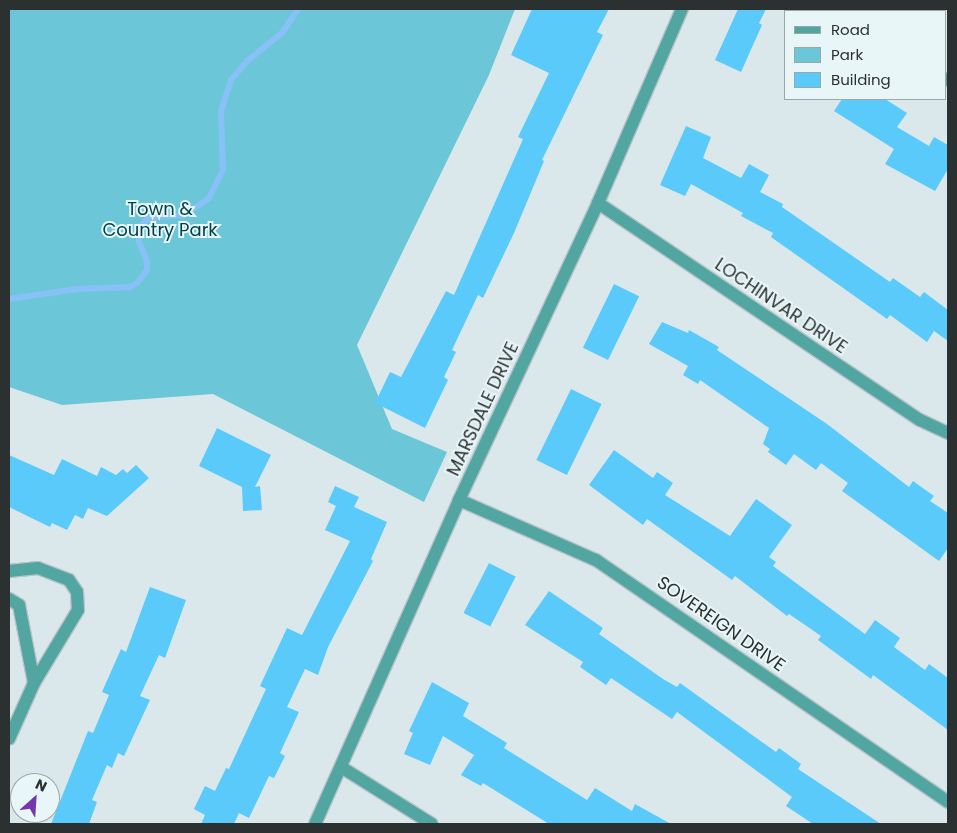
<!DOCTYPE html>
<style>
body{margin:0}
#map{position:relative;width:957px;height:833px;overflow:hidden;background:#dbe8eb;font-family:Poppins,sans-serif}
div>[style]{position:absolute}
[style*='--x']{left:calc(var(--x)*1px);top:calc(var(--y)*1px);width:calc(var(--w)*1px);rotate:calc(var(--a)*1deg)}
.green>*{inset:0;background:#6bc7d7}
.stream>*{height:6px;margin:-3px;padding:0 3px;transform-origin:3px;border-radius:3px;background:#88c1f7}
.building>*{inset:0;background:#5acafa;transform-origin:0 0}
.roads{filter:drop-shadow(1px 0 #b8c3c6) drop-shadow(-1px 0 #b8c3c6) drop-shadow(0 1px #b8c3c6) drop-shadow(0 -1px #b8c3c6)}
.minor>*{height:12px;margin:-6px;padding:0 6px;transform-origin:6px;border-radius:6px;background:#52a6a2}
span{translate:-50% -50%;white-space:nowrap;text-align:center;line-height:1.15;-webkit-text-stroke:4px #e8f6f8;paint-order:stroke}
.park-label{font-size:18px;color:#00414a}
.street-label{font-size:18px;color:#2b3031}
.frame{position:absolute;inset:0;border:10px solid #2b3031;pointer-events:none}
.legend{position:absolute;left:784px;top:10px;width:162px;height:90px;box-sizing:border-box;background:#e8f6f8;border:1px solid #9ca7a8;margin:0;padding:6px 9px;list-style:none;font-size:15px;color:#2b3031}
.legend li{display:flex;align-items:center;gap:10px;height:25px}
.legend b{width:25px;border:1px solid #9ca7a8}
.north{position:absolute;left:10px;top:773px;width:50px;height:50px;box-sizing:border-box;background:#e8f6f8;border:1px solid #9ca7a8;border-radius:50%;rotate:26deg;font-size:14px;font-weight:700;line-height:20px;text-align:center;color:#2b3031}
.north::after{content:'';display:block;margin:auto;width:18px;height:22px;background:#7537ad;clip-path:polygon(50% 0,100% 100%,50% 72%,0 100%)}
</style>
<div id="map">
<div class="green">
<div style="clip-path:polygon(9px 9px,515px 9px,489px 75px,357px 345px,392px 429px,447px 452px,424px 502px,213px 394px,62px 405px,9px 387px)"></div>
</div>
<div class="stream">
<div style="--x:9;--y:299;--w:69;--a:-8.4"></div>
<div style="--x:77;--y:289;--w:53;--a:-2.2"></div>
<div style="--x:130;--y:287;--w:8;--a:-30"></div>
<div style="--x:137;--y:283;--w:16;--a:-52"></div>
<div style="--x:147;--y:270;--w:9;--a:-90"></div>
<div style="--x:147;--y:261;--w:21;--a:-113"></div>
<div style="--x:139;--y:242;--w:14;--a:-90"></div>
<div style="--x:139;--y:228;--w:13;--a:-48"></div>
<div style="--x:148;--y:218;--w:36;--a:-5"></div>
<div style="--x:184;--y:215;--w:30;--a:-34"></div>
<div style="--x:209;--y:198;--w:32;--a:-64"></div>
<div style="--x:223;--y:169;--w:58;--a:-92"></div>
<div style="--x:221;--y:111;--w:33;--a:-72"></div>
<div style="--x:231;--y:80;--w:25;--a:-50"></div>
<div style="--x:247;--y:61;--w:45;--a:-38.7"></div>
<div style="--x:282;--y:33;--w:29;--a:-56"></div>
</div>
<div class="building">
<div style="clip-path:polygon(532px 9px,609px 9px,597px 32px,603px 35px,542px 160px,544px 161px,514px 233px,483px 298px,478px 295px,452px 350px,456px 352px,444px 377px,448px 380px,425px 428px,375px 403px,390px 372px,401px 377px,446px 291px,454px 295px,523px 139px,518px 137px,549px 73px,511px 55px)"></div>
<div style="clip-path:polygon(738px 9px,766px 9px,759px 23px,762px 25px,741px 72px,715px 60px)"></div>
<div style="clip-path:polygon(842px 99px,885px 99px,907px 113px,897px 127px,929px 146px,934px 137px,948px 145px,948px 169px,935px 191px,885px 164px,894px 149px,834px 111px)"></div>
<div style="clip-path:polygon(686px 126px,711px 137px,703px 158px,741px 178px,749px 164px,769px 175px,760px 192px,783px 204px,782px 207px,890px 282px,893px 278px,920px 297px,924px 292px,948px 310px,948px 341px,934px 331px,927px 342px,890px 315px,887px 319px,771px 237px,773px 233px,741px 216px,743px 213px,691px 184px,685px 196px,660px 185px)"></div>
<div style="left:614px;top:284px;width:28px;height:71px;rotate:26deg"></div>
<div style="clip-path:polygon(662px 322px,688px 333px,689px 330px,719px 347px,717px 350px,827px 424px,909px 487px,913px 481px,934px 496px,930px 501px,948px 513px,948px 548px,939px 561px,842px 491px,848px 483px,821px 463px,816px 470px,794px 454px,786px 465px,768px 452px,770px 449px,763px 444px,769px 428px,700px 380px,698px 384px,683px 375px,688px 366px,649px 344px)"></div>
<div style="left:571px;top:389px;width:34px;height:79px;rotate:26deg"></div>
<div style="clip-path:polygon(217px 428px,271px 455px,255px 487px,260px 486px,262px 510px,243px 511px,242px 487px,199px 466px)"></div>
<div style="clip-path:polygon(614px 450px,653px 478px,657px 472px,673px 483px,665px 495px,730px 536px,756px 499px,792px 525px,769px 557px,776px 562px,773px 566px,865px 634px,875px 620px,900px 638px,894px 647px,925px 670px,929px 664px,948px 678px,948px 730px,873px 675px,871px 679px,818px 640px,821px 636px,789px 614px,787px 616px,735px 576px,732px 580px,647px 519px,643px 525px,589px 485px)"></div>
<div style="clip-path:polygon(9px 455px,54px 475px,62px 459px,97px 476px,101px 467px,116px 475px,123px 469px,127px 473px,136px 465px,149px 478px,107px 516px,88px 508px,83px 519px,75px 515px,67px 530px,52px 523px,50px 527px,9px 507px)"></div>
<div style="clip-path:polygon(335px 486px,359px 497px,354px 507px,387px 522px,371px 559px,373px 561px,328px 647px,318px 675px,305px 669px,287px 707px,299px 712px,280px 753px,285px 756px,274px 778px,269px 776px,249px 818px,239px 813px,234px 824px,201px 824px,205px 815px,194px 809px,205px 786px,215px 791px,226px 768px,229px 769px,266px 689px,260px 686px,287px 628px,302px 635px,350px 541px,325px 530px,336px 506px,328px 502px)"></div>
<div style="left:489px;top:563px;width:30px;height:56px;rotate:27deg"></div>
<div style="clip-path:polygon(150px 587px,186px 600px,165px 658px,159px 655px,140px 696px,150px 700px,124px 756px,118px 753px,112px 768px,107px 765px,92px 800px,97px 802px,89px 824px,51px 824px,88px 731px,93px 733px,109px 695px,102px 692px,121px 649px,126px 652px)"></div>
<div style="clip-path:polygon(549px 591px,603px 628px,599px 634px,663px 679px,677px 687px,680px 683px,776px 752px,779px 748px,801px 764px,798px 769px,881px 824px,813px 824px,786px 806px,792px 797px,677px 712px,672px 719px,611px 678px,606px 685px,580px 667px,583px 662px,525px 625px)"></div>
<div style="clip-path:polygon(432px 682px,469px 703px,463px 716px,507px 743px,504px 748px,587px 800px,595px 788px,632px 811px,635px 804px,671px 824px,549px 824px,483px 783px,481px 786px,461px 775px,474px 755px,443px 736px,430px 765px,404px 754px,413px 733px,409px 731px)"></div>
</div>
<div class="roads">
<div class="minor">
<div style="--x:841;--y:9;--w:4;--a:27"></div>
<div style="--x:946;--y:79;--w:2;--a:27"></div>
<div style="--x:598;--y:203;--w:388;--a:34"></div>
<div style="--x:920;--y:420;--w:31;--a:25"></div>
<div style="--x:459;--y:500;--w:150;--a:23.7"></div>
<div style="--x:596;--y:560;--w:427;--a:34.5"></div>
<div style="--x:9;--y:571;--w:29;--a:-6"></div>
<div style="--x:38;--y:568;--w:33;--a:21"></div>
<div style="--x:69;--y:580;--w:14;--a:56"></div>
<div style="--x:77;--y:592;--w:18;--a:87"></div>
<div style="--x:78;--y:610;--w:85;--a:121.1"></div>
<div style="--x:34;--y:683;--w:61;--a:114.1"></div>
<div style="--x:9;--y:599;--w:12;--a:31"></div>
<div style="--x:19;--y:605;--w:79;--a:79.1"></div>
<div style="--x:341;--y:767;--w:107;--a:32.1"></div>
<div style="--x:315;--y:824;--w:355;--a:-66"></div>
<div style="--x:459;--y:500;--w:328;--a:-64.9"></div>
<div style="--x:598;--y:203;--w:211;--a:-66.6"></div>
</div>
</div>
<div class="park-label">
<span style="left:160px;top:220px">Town &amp;<br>Country Park</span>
</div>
<div class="street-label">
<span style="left:781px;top:306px;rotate:34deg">LOCHINVAR DRIVE</span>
<span style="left:483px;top:409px;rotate:-65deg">MARSDALE DRIVE</span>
<span style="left:721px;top:624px;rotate:35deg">SOVEREIGN DRIVE</span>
</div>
<div class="frame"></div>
<ul class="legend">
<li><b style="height:6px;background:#52a6a2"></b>Road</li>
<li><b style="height:14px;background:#6bc7d7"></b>Park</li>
<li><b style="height:14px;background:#5acafa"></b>Building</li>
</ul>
<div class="north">N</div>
</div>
